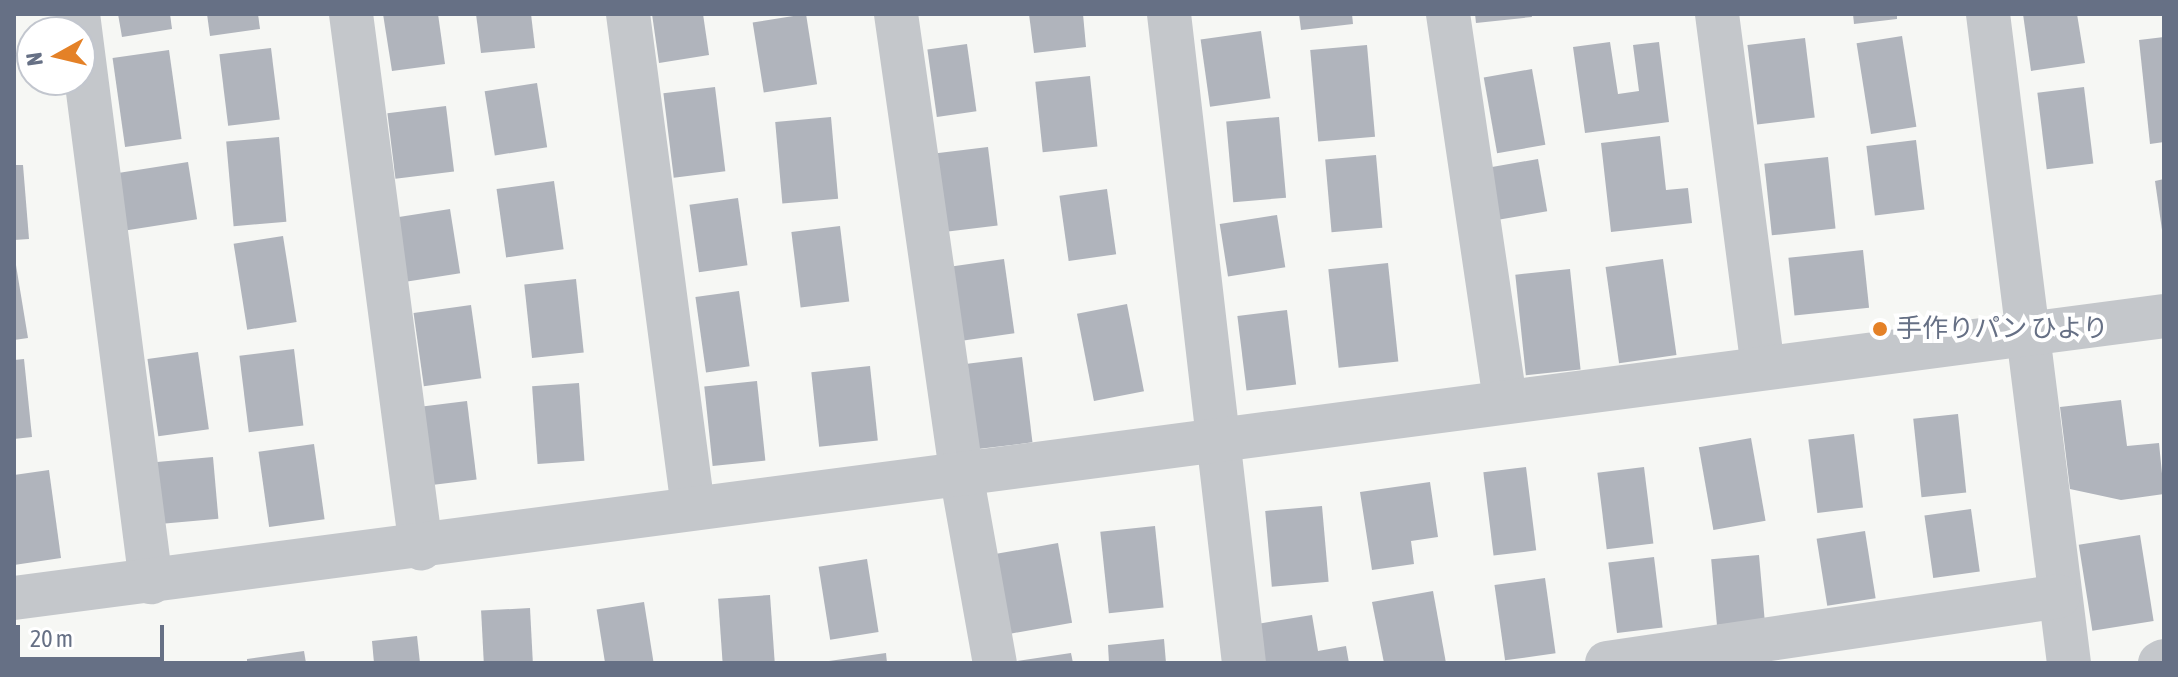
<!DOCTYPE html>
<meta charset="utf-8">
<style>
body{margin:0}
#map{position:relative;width:2178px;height:677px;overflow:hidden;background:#f6f7f4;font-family:"Asap Condensed","Noto Sans JP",sans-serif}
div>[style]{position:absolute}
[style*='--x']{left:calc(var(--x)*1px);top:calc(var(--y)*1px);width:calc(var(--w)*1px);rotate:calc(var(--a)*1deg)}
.building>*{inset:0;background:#b0b4bc;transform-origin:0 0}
.minor>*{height:44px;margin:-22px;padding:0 22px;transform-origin:22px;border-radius:22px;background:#c4c7cb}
.dots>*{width:22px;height:22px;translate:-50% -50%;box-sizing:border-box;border:4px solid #fff;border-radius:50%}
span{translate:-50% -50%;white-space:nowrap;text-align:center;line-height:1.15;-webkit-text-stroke:8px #fff;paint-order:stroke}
.poi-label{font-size:26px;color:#667085}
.left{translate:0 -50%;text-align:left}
.frame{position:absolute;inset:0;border:16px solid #667085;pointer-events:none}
.north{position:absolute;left:16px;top:16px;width:80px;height:80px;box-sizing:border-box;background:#fff;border:2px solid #c2c6ce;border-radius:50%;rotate:262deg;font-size:22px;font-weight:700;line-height:32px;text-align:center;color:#667085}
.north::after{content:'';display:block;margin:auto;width:28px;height:36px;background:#e48127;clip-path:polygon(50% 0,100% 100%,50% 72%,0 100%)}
.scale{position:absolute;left:16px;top:625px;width:148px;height:36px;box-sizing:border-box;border:4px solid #667085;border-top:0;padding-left:10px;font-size:24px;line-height:28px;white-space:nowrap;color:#667085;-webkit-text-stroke:6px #fff;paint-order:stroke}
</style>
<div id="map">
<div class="building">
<div style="clip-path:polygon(118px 14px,170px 14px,172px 29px,122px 37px)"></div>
<div style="clip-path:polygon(207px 14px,258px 14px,260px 29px,210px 36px)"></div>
<div style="clip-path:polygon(383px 14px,438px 14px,445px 64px,392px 71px)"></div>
<div style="clip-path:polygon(476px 14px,531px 14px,535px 48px,481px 53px)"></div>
<div style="clip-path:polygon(652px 14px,703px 14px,709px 55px,659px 63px)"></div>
<div style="left:806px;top:14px;width:71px;height:54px;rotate:81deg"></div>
<div style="clip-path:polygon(1029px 14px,1083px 14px,1086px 47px,1034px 53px)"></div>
<div style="clip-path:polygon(1299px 14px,1352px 14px,1353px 24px,1301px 30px)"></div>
<div style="clip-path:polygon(1475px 14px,1531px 14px,1532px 17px,1476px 23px)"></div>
<div style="clip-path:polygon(1853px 14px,1897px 14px,1897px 19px,1854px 24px)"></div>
<div style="clip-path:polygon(2023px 14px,2077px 14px,2085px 63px,2031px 71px)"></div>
<div style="left:1261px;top:31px;width:68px;height:61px;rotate:82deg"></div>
<div style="left:1902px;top:36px;width:92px;height:46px;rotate:81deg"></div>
<div style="clip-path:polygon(2164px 37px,2164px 142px,2150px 144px,2139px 40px)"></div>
<div style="left:1805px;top:38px;width:80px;height:58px;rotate:83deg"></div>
<div style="clip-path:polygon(1610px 42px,1618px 94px,1639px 91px,1633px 45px,1659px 42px,1669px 122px,1585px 133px,1573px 47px)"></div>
<div style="left:967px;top:44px;width:68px;height:40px;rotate:82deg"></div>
<div style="left:1367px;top:45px;width:92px;height:57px;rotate:85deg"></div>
<div style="left:271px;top:48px;width:72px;height:52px;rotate:83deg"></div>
<div style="left:169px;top:50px;width:90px;height:57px;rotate:82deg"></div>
<div style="left:1532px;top:69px;width:77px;height:49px;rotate:80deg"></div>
<div style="left:1090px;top:76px;width:71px;height:55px;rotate:84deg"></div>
<div style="left:537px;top:83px;width:65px;height:53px;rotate:81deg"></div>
<div style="left:715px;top:87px;width:85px;height:52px;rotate:83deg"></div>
<div style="left:2084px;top:87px;width:77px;height:47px;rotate:83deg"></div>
<div style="left:446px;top:106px;width:66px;height:59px;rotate:83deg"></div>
<div style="left:831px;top:117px;width:82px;height:56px;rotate:85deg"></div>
<div style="left:1279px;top:117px;width:81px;height:53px;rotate:85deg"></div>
<div style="clip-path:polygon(1660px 136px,1666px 190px,1688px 188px,1692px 223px,1611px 232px,1601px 143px)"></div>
<div style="left:279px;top:137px;width:85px;height:53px;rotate:85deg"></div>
<div style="left:1916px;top:140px;width:70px;height:50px;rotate:83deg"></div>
<div style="left:988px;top:147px;width:79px;height:52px;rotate:83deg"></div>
<div style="left:1376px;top:155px;width:73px;height:51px;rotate:85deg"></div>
<div style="left:1828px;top:157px;width:72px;height:64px;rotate:84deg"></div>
<div style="left:1538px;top:159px;width:53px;height:51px;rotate:80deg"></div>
<div style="left:188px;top:162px;width:58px;height:74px;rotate:81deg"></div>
<div style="clip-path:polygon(14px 165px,23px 165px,29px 239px,14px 240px)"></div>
<div style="clip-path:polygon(2164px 179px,2164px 230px,2162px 230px,2155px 181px)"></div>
<div style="left:554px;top:181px;width:69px;height:58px;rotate:82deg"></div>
<div style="left:1107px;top:189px;width:66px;height:48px;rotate:82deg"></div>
<div style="left:738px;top:198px;width:68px;height:49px;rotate:82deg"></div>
<div style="left:450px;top:209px;width:65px;height:55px;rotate:81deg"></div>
<div style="left:1277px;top:215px;width:53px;height:58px;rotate:81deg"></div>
<div style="left:840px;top:226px;width:76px;height:49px;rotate:83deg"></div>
<div style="left:283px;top:236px;width:87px;height:50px;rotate:81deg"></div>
<div style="left:1863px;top:250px;width:58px;height:75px;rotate:84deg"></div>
<div style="clip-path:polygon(14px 253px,28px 338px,14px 340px)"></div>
<div style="left:1004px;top:259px;width:75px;height:53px;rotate:82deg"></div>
<div style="left:1663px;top:259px;width:97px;height:58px;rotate:82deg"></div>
<div style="left:1388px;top:263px;width:99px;height:60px;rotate:84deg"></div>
<div style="left:1570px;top:269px;width:101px;height:55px;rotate:84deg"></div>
<div style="left:576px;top:279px;width:74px;height:52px;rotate:84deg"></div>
<div style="left:739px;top:291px;width:76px;height:44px;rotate:82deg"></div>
<div style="left:1127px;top:304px;width:89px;height:51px;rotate:79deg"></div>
<div style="left:471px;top:305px;width:74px;height:58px;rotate:82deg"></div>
<div style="left:1287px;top:310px;width:75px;height:50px;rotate:83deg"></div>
<div style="left:294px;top:349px;width:77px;height:55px;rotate:83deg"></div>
<div style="left:198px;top:352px;width:78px;height:51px;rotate:82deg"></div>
<div style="left:1022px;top:357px;width:86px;height:55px;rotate:83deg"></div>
<div style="clip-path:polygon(24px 359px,32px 437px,14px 439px,14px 360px)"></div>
<div style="left:870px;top:366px;width:75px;height:59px;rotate:84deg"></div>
<div style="left:757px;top:381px;width:80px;height:53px;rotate:84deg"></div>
<div style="left:579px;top:383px;width:78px;height:47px;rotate:86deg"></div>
<div style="clip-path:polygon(2121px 400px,2127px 446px,2159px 443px,2164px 494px,2121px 500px,2070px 489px,2060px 407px)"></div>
<div style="left:467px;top:401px;width:79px;height:47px;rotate:83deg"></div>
<div style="left:1958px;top:414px;width:79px;height:45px;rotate:84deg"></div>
<div style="left:1854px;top:434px;width:74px;height:46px;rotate:83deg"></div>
<div style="left:1751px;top:438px;width:84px;height:53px;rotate:80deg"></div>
<div style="left:314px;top:444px;width:76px;height:56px;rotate:82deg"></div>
<div style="left:213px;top:457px;width:62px;height:59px;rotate:85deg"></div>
<div style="left:1526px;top:467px;width:84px;height:43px;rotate:83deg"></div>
<div style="left:1644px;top:467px;width:77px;height:47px;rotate:83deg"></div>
<div style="clip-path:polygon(49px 470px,61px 558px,14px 565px,14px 475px)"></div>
<div style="clip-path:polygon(1430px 482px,1438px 537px,1411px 541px,1414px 564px,1372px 570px,1360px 492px)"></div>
<div style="left:1322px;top:506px;width:76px;height:57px;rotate:85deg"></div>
<div style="left:1971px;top:509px;width:63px;height:47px;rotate:82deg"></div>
<div style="left:1155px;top:526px;width:82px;height:55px;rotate:84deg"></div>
<div style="left:1865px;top:531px;width:68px;height:49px;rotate:81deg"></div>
<div style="left:2140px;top:535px;width:87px;height:62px;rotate:81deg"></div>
<div style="left:1058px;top:543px;width:81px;height:64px;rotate:80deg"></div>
<div style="left:1759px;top:555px;width:66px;height:48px;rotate:85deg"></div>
<div style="left:1654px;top:557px;width:71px;height:46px;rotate:83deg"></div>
<div style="left:867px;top:559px;width:74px;height:49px;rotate:81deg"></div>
<div style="left:1545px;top:578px;width:76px;height:51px;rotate:82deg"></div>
<div style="clip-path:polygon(1433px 591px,1446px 663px,1384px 663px,1372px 602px)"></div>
<div style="left:770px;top:595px;width:67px;height:52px;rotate:86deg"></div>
<div style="left:644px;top:602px;width:62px;height:48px;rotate:81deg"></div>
<div style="left:530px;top:608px;width:55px;height:49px;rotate:87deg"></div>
<div style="clip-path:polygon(1312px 615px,1318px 651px,1346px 646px,1349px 663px,1264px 663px,1257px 624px)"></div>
<div style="clip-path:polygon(417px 636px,420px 663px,374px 663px,372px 641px)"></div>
<div style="clip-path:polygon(1164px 639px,1166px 663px,1109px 663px,1108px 645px)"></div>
<div style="clip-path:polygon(304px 651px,306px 663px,247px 663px,247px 659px)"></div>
<div style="clip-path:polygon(886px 653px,887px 663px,829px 663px,829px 661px)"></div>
<div style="clip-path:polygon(1071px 653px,1073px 663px,1017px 663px,1017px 661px)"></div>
</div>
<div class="minor">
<div style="--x:78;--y:14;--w:573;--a:82.68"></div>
<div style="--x:351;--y:14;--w:539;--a:82.53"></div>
<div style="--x:628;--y:14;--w:497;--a:82.5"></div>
<div style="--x:896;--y:14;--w:464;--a:81.9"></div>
<div style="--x:961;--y:473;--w:193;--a:79.9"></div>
<div style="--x:1169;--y:14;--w:653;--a:83.41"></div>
<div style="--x:1448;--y:14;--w:391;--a:81.6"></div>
<div style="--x:1717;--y:14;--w:355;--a:82.6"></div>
<div style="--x:1988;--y:14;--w:654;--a:82.89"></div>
<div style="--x:14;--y:598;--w:2168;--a:-7.47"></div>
<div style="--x:1607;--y:663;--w:456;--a:-8.4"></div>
<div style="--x:2160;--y:663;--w:4;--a:-27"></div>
</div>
<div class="dots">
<div style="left:1880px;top:329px;background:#e48127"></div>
</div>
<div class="poi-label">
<span class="left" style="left:1896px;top:329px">手作りパン ひより</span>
</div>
<div class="frame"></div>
<div class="north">N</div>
<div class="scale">20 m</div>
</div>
